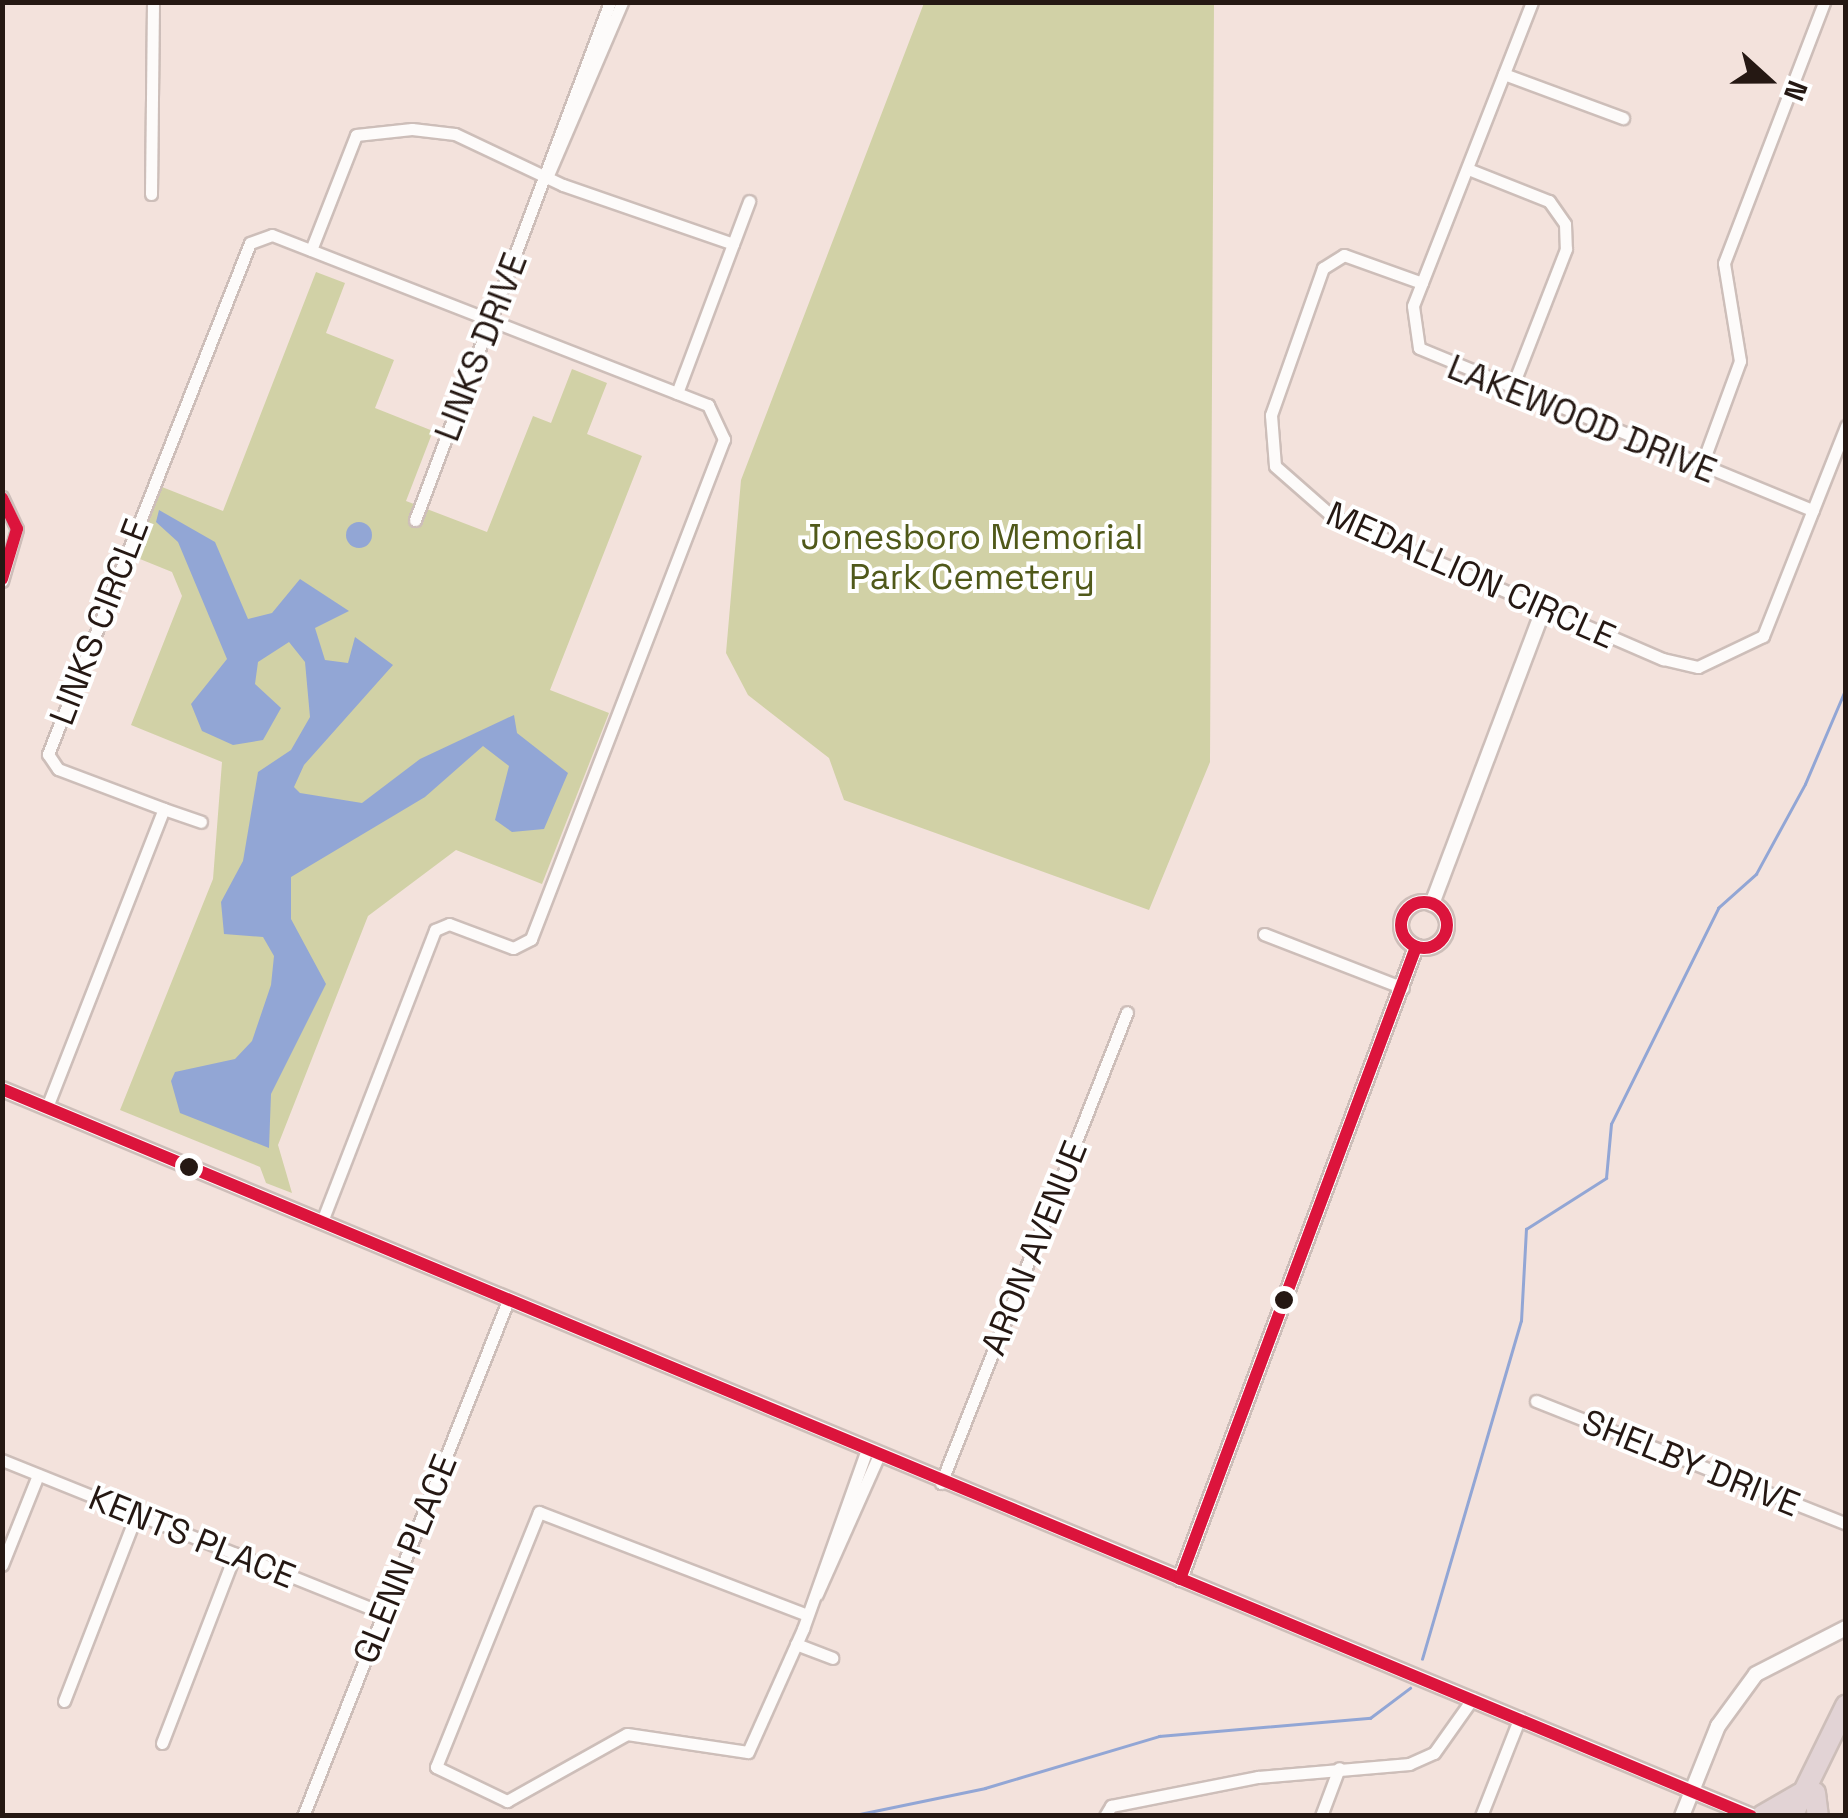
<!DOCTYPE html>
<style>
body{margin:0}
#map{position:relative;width:1848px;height:1818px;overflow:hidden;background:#f3e2dc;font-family:"Space Grotesk",sans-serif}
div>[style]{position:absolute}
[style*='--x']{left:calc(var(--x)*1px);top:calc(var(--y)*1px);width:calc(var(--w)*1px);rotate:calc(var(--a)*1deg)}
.green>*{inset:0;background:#d1d1a6}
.water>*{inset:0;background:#92a6d5}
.round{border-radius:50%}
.stream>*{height:2.5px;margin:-1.25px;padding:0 1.25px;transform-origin:1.25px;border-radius:1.25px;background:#92a6d5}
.roads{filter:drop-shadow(2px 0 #cdbeb9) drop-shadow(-2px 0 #cdbeb9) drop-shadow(0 2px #cdbeb9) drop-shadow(0 -2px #cdbeb9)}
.minor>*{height:11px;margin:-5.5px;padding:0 5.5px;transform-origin:5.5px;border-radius:5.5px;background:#fdfbfa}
.tertiary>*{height:14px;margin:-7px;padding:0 7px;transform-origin:7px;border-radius:7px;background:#fdfbfa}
.tertiary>.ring{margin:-7px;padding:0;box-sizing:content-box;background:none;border:14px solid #fdfbfa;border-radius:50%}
.motorway>*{height:20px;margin:-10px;padding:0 10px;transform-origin:10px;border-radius:10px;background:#e2d3d5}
.bus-1>*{height:12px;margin:-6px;padding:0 6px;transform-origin:6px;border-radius:6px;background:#dc143c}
.bus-1>.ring{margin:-6px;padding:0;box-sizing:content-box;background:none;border:12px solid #dc143c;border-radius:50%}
.dots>*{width:28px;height:28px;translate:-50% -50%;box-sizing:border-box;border:5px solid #fff;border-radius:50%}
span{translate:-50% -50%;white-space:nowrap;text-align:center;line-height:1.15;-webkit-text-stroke:8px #fff;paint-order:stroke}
.street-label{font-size:35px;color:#251813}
.park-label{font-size:35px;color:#50591a}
.frame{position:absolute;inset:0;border:5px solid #251813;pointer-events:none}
.north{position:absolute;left:1718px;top:30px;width:100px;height:100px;-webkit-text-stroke:8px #fff;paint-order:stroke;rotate:111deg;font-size:28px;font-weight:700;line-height:40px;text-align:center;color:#251813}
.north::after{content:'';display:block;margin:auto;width:35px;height:45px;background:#251813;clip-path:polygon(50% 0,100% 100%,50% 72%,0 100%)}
</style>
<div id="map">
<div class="green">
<div style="clip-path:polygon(924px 3px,1214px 3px,1210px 762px,1149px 910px,844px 800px,829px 758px,748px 695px,726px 653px,741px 480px)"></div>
<div style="clip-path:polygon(316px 272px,345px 283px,326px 333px,394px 360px,375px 408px,433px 431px,406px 501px,487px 532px,533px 416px,551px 423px,572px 369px,607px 383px,587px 434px,642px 456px,550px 690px,609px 713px,542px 884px,456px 850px,368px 916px,278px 1145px,292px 1193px,266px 1183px,260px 1167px,120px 1110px,213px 879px,222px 762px,131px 725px,182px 596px,172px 572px,135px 557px,162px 487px,223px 511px)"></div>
</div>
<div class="water">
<div style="clip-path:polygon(159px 510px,215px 542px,248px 619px,272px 613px,300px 579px,349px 611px,315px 628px,325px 660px,348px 663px,355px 637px,393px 665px,304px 765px,294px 787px,300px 793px,362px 803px,420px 759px,514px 715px,517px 733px,568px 773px,544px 829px,512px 832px,495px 820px,509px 766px,483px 746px,425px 797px,291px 877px,291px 919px,326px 984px,271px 1094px,269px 1148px,180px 1113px,171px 1081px,175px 1072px,235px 1059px,252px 1041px,271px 985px,274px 956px,263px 937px,224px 934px,221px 902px,243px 861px,258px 772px,291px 750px,310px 717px,305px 662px,289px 642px,258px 662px,255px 684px,281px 708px,263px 740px,233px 745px,202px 731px,191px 704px,227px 659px,178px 542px,156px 522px)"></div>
<div class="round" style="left:346px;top:522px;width:26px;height:26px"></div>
</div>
<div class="stream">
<div style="--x:1422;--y:1659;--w:352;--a:-73.7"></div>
<div style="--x:1521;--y:1321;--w:92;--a:-86.9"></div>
<div style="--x:1526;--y:1229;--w:95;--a:-32.5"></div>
<div style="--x:1606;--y:1178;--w:54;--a:-84.7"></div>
<div style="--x:1611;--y:1124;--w:241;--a:-63.6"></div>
<div style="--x:1718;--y:908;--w:51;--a:-41.8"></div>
<div style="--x:1756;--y:874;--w:102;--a:-61.4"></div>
<div style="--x:1805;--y:784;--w:104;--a:-66.9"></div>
<div style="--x:850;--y:1816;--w:138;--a:-11.7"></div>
<div style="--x:985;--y:1788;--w:182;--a:-16.6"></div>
<div style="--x:1159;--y:1736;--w:212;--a:-4.9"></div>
<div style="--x:1370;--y:1718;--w:50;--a:-36.9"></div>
</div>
<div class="roads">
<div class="minor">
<div style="--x:1532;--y:2;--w:326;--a:111.4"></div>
<div style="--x:1413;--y:306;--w:42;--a:81.9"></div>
<div style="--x:1419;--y:348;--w:426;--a:22.4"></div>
<div style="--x:1504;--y:74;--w:127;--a:20.3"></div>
<div style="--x:1468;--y:169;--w:87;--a:21.6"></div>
<div style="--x:1549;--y:201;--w:28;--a:55"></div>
<div style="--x:1565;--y:224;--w:25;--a:88"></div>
<div style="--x:1566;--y:249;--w:151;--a:111.3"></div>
<div style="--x:548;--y:175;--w:188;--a:-66.8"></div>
<div style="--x:151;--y:194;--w:192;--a:-89.4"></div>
<div style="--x:311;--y:250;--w:123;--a:-68.6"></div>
<div style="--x:356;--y:135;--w:56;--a:-6.1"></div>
<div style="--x:412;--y:129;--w:43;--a:6.6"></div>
<div style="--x:455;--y:134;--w:119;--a:25.3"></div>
<div style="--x:563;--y:185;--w:180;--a:19.1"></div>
<div style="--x:1422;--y:283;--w:83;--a:-160.3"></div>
<div style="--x:1344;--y:255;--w:25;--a:148"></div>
<div style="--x:1323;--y:268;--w:156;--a:109.5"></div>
<div style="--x:1271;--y:415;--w:51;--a:85.5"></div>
<div style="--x:1275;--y:466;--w:76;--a:41.3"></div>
<div style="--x:1332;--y:516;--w:361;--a:23.4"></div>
<div style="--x:1663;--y:659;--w:36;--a:13"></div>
<div style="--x:1698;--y:667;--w:72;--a:-25.5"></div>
<div style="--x:1763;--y:636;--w:226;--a:-68.4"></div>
<div style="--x:677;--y:393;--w:205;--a:-69.4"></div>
<div style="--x:1701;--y:467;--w:113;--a:-69.8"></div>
<div style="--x:1740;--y:361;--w:99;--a:-99.3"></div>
<div style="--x:1724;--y:263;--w:280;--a:-69"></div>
<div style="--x:2;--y:497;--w:35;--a:65"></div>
<div style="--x:17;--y:529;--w:54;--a:106.1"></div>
<div style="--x:415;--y:520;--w:553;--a:-69.37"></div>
<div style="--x:164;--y:809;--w:39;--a:19"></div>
<div style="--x:1264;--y:934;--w:149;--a:21.2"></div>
<div style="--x:47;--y:1107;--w:320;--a:-68.6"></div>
<div style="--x:164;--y:809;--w:113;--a:-159.3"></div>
<div style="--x:58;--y:769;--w:18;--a:-124"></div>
<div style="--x:48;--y:754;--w:549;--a:-68.43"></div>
<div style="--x:250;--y:243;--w:23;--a:-20"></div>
<div style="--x:272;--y:235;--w:468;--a:21.3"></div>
<div style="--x:708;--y:405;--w:38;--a:65"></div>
<div style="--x:724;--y:439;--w:536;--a:111.11"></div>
<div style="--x:531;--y:939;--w:20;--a:153"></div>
<div style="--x:513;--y:948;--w:68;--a:-159.4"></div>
<div style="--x:449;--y:924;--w:15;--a:157"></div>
<div style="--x:435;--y:930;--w:313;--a:111.2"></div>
<div style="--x:1536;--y:1401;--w:334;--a:21.6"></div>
<div style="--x:2;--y:1460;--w:410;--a:21.9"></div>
<div style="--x:941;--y:1483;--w:506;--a:-68.45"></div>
<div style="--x:2;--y:1565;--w:97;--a:-68.2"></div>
<div style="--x:817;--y:1594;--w:150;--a:-66"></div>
<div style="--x:807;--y:1615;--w:287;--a:-159"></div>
<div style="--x:539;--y:1512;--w:275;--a:112"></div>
<div style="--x:436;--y:1767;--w:79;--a:25.6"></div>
<div style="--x:507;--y:1801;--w:137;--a:-29.2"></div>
<div style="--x:627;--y:1734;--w:122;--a:8.5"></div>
<div style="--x:748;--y:1752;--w:135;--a:-65.9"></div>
<div style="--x:803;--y:1629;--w:188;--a:-70.4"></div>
<div style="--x:796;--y:1644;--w:39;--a:21"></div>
<div style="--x:64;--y:1701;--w:199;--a:-68.8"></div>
<div style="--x:162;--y:1743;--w:203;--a:-68.9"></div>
<div style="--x:303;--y:1816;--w:552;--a:-68.31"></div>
<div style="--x:1105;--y:1816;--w:12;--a:-59"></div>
<div style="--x:1111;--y:1806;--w:150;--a:-11.2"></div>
<div style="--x:1258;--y:1777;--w:152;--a:-4.9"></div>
<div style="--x:1409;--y:1764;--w:27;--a:-24"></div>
<div style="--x:1434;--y:1753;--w:67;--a:-54.7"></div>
<div style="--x:1321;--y:1816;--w:51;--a:-69.4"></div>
<div style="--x:1481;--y:1816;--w:106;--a:-68.5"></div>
</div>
<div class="tertiary">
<div class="ring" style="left:1401px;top:902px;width:32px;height:32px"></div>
<div style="--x:1432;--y:904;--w:317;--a:-69.3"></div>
<div style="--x:2;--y:1089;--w:1895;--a:22.56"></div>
<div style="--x:1180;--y:1579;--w:675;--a:-69.52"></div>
<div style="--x:1682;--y:1816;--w:97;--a:-68.2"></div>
<div style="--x:1718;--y:1726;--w:64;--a:-53.8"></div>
<div style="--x:1756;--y:1674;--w:101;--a:-27.1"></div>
</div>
<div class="motorway">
<div style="--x:1815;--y:1793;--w:23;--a:83"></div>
<div style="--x:1762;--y:1816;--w:44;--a:-30.1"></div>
<div style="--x:1792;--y:1816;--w:123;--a:-63.9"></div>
</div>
</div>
<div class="bus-1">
<div style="--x:2;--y:498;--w:34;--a:64"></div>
<div style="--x:17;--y:529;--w:52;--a:106.7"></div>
<div class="ring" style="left:1401px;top:902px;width:34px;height:34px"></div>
<div style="--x:2;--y:1089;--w:1894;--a:22.57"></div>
<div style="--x:1180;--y:1579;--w:675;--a:-69.52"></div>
</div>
<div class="dots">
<div style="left:189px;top:1167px;background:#251813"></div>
<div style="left:1284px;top:1300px;background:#251813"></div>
</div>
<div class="street-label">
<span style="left:481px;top:347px;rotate:-69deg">LINKS DRIVE</span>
<span style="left:1582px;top:419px;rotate:22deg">LAKEWOOD DRIVE</span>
<span style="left:1471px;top:575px;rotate:24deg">MEDALLION CIRCLE</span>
<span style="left:99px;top:622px;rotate:-69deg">LINKS CIRCLE</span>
<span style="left:1034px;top:1248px;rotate:-68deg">ARON AVENUE</span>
<span style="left:1691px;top:1463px;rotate:22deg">SHELBY DRIVE</span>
<span style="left:192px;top:1537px;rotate:22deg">KENTS PLACE</span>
<span style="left:405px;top:1559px;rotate:-68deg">GLENN PLACE</span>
</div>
<div class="park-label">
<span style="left:972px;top:557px">Jonesboro Memorial<br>Park Cemetery</span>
</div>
<div class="frame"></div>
<div class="north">N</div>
</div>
